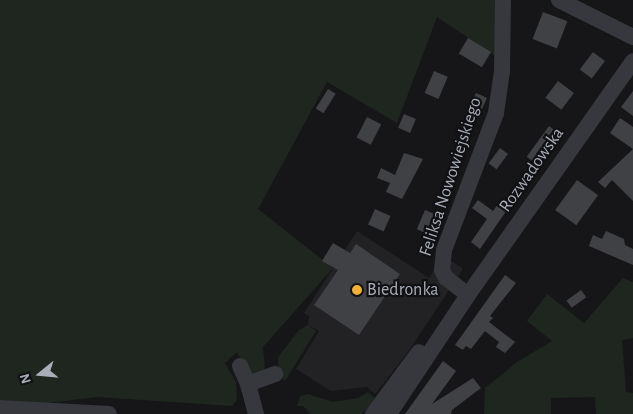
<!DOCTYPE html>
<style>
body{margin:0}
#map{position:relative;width:633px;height:414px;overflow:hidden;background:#161618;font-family:"Alegreya Sans",sans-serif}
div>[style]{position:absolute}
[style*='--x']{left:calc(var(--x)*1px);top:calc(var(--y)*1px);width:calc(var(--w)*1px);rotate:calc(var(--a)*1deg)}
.built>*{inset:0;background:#222225}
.green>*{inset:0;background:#1e261f}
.building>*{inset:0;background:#404145;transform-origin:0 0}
.minor>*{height:16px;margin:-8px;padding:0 8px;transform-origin:8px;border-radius:8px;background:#37383d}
.dots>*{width:14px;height:14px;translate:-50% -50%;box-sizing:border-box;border:2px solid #111113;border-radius:50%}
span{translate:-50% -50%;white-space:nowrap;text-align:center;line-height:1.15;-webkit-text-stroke:4.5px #111113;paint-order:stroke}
.street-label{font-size:18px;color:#a8adb8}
.poi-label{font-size:18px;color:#a8adb8}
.left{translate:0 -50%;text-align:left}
.north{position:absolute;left:15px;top:349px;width:50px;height:50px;-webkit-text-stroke:4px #111113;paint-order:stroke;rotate:253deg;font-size:14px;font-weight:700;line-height:20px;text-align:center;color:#a8adb8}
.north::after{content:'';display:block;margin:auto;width:18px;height:22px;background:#a8adb8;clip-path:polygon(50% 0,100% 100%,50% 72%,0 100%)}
</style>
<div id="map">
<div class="built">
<div style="clip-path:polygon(357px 231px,429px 278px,444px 256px,463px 269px,405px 356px,375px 394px,367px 387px,331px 391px,296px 369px,319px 331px,308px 325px,309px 316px,304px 313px)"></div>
</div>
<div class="green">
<div style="clip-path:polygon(0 0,495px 0,503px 61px,437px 17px,397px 123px,327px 82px,258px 209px,333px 268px,263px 347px,265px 370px,250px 377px,237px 352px,225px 363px,236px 382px,237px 400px,232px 406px,97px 397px,48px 403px,0 400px)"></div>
<div style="clip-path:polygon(623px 278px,633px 282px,633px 338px,622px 340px,626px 392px,633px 393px,633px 414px,596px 414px,595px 397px,551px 398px,551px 414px,484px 414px,485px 388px,517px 362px,552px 341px,527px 321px,547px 294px,584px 323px)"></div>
<div style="clip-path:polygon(308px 325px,316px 331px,285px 381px,279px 375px,278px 357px,299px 330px)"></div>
<div style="clip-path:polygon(368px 392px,375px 398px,362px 414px,310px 414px,303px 406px,297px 406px,300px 396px,308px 394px,333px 402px,358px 398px)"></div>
</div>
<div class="building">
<div style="left:543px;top:12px;width:26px;height:29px;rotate:21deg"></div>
<div style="left:468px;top:38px;width:27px;height:18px;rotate:31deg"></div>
<div style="left:593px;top:52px;width:15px;height:22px;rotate:37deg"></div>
<div style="left:434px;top:71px;width:15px;height:24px;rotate:23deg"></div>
<div style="left:558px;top:81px;width:20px;height:21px;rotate:37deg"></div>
<div style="left:328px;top:89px;width:9px;height:23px;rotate:32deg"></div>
<div style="clip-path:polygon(633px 91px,633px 116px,621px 107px)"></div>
<div style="left:476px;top:93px;width:12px;height:22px;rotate:24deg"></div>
<div style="left:404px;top:114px;width:13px;height:15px;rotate:23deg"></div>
<div style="left:367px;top:117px;width:16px;height:23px;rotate:27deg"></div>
<div style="clip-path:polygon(620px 118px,633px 127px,633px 201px,612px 180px,605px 188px,598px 182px,633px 149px,610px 133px)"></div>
<div style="left:549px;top:126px;width:14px;height:38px;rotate:36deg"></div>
<div style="left:500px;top:148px;width:10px;height:19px;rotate:37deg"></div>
<div style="clip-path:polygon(404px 153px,423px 159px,402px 199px,386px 192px,390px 183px,377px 178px,381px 168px,395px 175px)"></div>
<div style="left:577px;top:180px;width:26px;height:37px;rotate:36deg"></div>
<div style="clip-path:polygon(478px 200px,493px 211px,500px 201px,509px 207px,480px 249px,471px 242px,487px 219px,472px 208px)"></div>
<div style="left:375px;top:209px;width:17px;height:17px;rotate:24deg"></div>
<div style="left:425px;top:210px;width:15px;height:21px;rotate:23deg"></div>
<div style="clip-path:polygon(606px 231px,624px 239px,625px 245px,633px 249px,633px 265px,589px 246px,593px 235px,602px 239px)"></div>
<div style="clip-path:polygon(333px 243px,350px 253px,356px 244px,400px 274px,359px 335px,314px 305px,338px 270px,322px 261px)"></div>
<div style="clip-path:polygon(505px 275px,516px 283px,490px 316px,493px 318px,489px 322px,515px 342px,505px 353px,496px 347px,499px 342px,485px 331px,471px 349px,466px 346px,463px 350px,455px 345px)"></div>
<div style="left:581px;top:290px;width:9px;height:18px;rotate:54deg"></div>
<div style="clip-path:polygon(443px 361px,456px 371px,432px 404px,473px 378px,481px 388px,452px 410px,451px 414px,405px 414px)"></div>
</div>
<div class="minor">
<div style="--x:559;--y:0;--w:83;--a:26.6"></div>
<div style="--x:468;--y:295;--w:28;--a:-142"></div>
<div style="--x:446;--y:278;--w:9;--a:-117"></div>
<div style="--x:442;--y:270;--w:20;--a:-84"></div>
<div style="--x:444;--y:250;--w:147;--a:-69.2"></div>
<div style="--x:496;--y:113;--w:42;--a:-81.9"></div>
<div style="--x:502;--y:71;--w:71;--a:-89.2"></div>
<div style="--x:240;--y:366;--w:20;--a:66"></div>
<div style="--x:0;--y:408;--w:109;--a:3.2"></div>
<div style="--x:256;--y:414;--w:31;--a:-105"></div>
<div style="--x:248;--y:384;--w:29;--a:-20"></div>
<div style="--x:373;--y:414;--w:77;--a:-53.4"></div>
<div style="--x:389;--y:414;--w:143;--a:-56.4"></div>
<div style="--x:468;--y:295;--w:286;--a:-54.8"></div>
</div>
<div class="dots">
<div style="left:357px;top:290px;background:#f2b134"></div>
</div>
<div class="street-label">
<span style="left:532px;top:170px;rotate:-55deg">Rozwadowska</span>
<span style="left:451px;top:177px;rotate:-72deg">Feliksa Nowowiejskiego</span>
</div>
<div class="poi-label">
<span class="left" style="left:367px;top:290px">Biedronka</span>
</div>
<div class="north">N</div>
</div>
